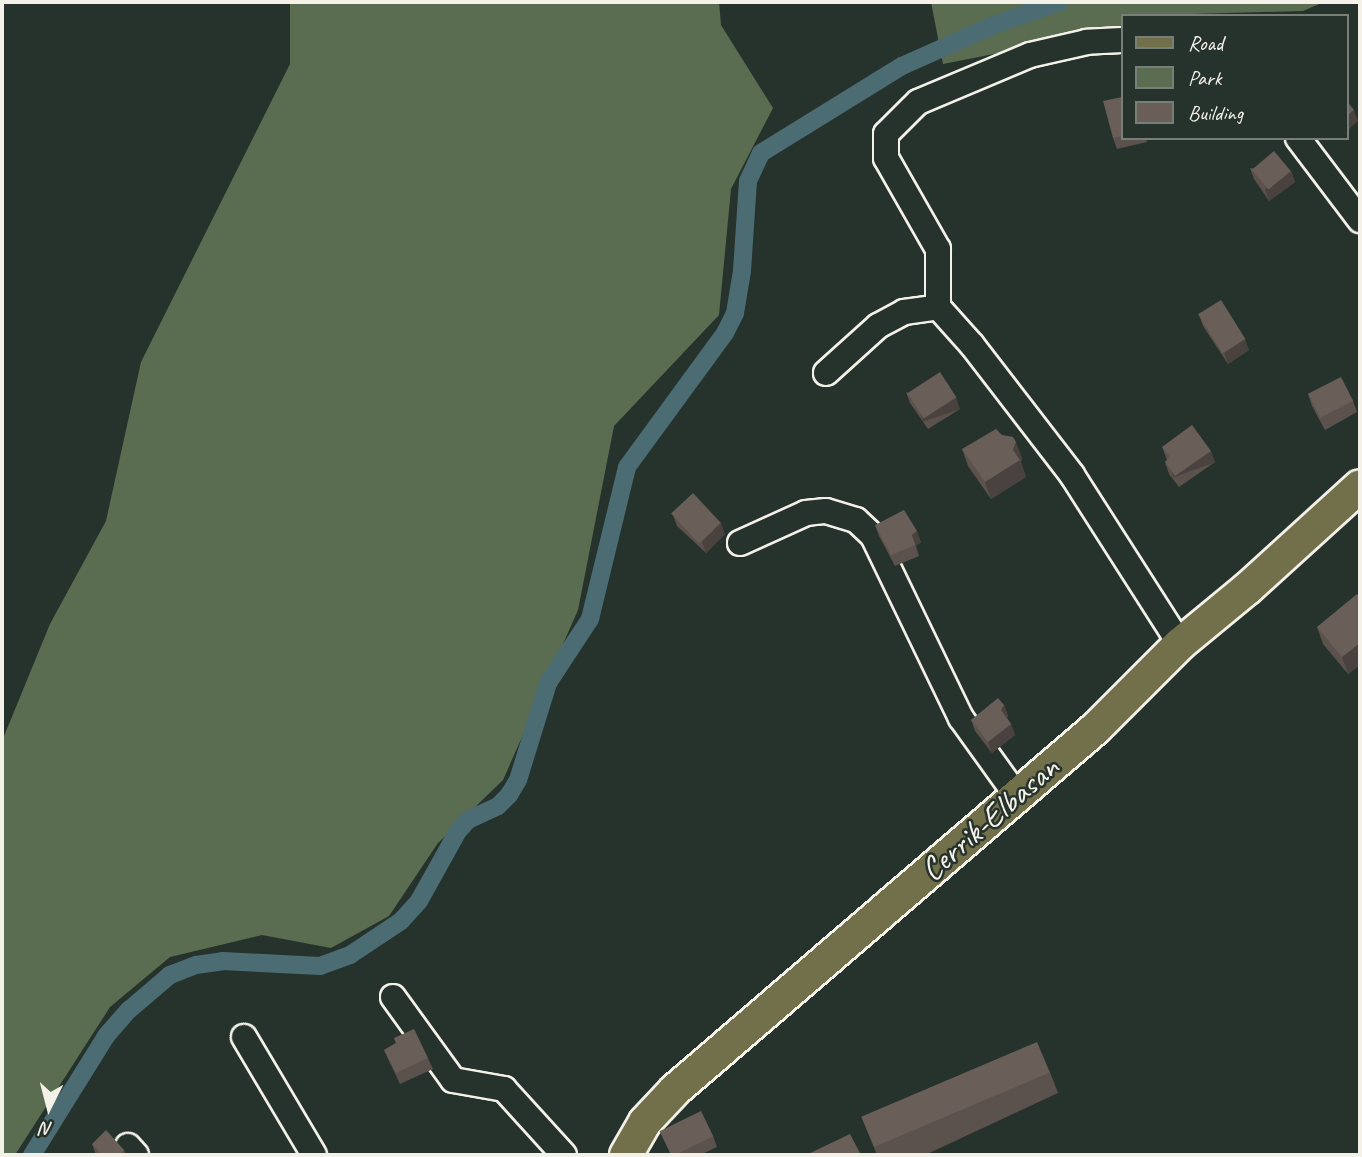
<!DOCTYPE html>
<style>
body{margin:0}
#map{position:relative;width:1362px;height:1157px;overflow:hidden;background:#26332d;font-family:Caveat,sans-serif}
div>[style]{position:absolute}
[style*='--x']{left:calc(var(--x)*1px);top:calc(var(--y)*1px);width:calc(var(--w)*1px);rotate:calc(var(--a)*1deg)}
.green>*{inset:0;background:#5b6d50}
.canal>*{height:18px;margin:-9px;padding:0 9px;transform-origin:9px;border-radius:9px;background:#4b6c72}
.roads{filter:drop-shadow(2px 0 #f4f1e8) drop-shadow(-2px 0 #f4f1e8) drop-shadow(0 2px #f4f1e8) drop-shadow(0 -2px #f4f1e8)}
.minor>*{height:24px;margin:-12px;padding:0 12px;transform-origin:12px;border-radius:12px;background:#26332d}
.major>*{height:32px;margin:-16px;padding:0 16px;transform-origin:16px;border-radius:16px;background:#71704a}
.wall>*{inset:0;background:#5b514d}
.shaded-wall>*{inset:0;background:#4a423e;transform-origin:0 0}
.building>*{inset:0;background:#6a5e59;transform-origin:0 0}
span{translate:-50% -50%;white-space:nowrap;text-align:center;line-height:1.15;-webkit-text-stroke:5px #26332d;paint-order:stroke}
.street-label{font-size:33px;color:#f4f1e8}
.frame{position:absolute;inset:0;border:4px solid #f4f1e8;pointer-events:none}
.legend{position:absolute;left:1121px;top:14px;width:228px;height:126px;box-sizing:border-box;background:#26332d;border:2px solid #787f78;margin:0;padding:9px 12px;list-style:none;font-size:21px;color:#f4f1e8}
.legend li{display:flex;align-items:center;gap:14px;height:35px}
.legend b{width:35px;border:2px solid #787f78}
.north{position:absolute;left:14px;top:1073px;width:70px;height:70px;-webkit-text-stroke:5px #26332d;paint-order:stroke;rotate:186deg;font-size:19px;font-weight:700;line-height:28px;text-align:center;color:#f4f1e8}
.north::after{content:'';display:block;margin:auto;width:24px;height:32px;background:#f4f1e8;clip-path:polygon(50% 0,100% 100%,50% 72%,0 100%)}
</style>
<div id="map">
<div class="green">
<div style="clip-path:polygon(290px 2px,719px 2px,721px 25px,773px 108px,731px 189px,719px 315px,614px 426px,578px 610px,503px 780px,438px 843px,389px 916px,331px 948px,262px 935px,170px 957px,110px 1007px,15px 1155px,2px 1155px,2px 741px,50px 624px,106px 521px,141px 362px,290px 64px)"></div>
<div style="clip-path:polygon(931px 2px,1324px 2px,1303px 11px,1122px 16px,1122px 29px,943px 64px)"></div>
</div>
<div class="canal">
<div style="--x:32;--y:1155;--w:140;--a:-58.1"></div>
<div style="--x:106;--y:1036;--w:35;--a:-49"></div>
<div style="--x:129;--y:1010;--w:54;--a:-40.5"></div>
<div style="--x:170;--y:975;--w:28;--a:-21"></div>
<div style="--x:196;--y:965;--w:27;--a:-8"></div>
<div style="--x:223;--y:961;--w:97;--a:3"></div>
<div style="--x:320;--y:966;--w:32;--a:-20"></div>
<div style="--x:350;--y:955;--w:61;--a:-33.7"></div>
<div style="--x:401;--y:921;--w:27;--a:-48"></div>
<div style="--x:419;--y:901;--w:80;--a:-60.9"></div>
<div style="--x:458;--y:831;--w:15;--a:-48"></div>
<div style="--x:468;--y:820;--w:33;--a:-25"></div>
<div style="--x:498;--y:806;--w:16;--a:-45"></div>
<div style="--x:509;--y:795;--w:17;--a:-59"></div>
<div style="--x:518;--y:780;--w:102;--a:-72.8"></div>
<div style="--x:548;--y:683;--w:77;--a:-56.7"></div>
<div style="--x:590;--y:619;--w:156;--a:-76.3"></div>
<div style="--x:627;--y:467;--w:166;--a:-53.8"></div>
<div style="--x:725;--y:333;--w:22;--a:-63"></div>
<div style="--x:735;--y:313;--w:43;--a:-80.5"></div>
<div style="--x:742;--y:271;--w:90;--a:-86.2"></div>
<div style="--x:748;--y:181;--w:31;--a:-65"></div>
<div style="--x:761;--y:153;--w:166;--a:-31.7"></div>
<div style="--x:902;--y:66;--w:103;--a:-24.1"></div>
<div style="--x:996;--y:24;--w:67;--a:-19.2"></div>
</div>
<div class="roads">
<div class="minor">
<div style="--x:1122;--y:40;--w:35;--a:177"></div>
<div style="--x:1087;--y:42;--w:58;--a:167.2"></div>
<div style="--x:1030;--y:55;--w:121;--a:157.2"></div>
<div style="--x:918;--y:102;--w:45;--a:135"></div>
<div style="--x:886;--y:134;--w:24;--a:90"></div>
<div style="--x:886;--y:158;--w:105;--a:60.3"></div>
<div style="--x:938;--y:249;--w:58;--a:90"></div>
<div style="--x:938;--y:307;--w:51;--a:48.2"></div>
<div style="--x:972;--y:345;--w:164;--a:52.4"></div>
<div style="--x:1072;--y:475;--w:201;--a:57.4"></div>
<div style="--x:1298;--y:138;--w:103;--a:52.9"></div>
<div style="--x:826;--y:373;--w:70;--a:-42.1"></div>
<div style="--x:878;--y:326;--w:30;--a:-28"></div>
<div style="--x:904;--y:312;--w:34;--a:-8"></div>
<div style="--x:740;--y:543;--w:72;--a:-24.4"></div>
<div style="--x:806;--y:513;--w:20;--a:-6"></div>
<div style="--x:826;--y:511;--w:31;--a:17"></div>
<div style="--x:856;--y:520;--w:23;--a:43"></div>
<div style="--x:873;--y:536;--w:202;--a:64.2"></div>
<div style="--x:961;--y:718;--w:96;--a:54.3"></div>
<div style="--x:393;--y:997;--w:102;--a:54.1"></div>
<div style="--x:453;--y:1080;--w:52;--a:10"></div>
<div style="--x:504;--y:1089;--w:89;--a:47.7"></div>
<div style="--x:244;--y:1037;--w:137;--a:59.3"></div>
<div style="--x:128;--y:1146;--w:12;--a:48"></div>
</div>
<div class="major">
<div style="--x:626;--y:1155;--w:38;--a:-60"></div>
<div style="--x:645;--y:1122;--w:44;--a:-46.8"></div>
<div style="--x:675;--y:1090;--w:555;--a:-40.69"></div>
<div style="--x:1096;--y:728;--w:119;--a:-45"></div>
<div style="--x:1180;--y:644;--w:88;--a:-39.5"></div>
<div style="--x:1248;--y:588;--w:151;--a:-42.3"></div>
</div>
</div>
<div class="wall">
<div style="clip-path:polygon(1122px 97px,1122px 138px,1146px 138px,1147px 142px,1117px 149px,1113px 138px)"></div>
<div style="clip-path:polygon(1250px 168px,1291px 171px,1295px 182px,1269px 201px,1254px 179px)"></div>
<div style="clip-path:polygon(1199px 315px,1249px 350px,1228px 364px,1203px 326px)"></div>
<div style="clip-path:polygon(906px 392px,960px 409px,928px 429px,910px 403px)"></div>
<div style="clip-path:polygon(1308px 394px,1353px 401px,1357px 412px,1325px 430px,1312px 406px)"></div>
<div style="clip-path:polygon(1162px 447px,1215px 462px,1179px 487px,1169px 474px,1165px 462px,1167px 460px)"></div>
<div style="clip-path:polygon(962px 449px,1022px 458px,1021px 462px,1026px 477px,991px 499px,968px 466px)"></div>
<div style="clip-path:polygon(673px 515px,725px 534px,706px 553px,677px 526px)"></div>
<div style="clip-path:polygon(875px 525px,921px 542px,916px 546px,919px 556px,895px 566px,879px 536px)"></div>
<div style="clip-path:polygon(1360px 598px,1360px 665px,1348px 674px,1323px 644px,1317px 627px)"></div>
<div style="clip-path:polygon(1004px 705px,1008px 716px,1007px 718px,1011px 724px,1015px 735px,992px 753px,975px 731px,971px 720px)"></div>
<div style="clip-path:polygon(394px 1038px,428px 1058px,433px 1069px,400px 1084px,389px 1061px,384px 1050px,396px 1043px)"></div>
<div style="clip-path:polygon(1050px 1072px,1058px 1093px,925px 1155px,877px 1155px,864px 1122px)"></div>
<div style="clip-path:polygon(660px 1131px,713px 1136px,717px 1147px,700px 1155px,671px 1155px)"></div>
<div style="clip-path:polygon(92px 1144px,124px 1150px,126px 1155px,96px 1155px)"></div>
</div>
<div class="shaded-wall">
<div style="clip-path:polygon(1354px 110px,1358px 121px,1346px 132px,1346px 117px)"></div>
<div style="clip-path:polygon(1291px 171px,1295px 182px,1269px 201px,1265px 189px)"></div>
<div style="clip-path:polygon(1245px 339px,1249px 350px,1228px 364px,1224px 353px)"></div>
<div style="left:956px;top:397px;width:13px;height:39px;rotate:72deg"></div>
<div style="clip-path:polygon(1016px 442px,1022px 458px,1021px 462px,1026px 477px,991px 499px,985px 482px,1013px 450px)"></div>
<div style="left:1211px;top:451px;width:12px;height:44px;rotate:70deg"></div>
<div style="clip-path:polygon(721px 523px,725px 534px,706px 553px,702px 542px)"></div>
<div style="clip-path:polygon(917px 531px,921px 542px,916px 546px,919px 556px,912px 535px)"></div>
<div style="clip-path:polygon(1360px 643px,1360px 665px,1348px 674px,1342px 657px)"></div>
<div style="clip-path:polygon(1004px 705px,1008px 716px,1005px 722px,1001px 710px)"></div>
<div style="clip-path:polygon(1011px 724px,1015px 735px,992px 753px,988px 742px)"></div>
</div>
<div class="building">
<div style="clip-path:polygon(1122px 97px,1122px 136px,1113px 138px,1103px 101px)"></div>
<div style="clip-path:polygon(1346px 100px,1354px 110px,1346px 117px)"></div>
<div style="left:1274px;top:151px;width:26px;height:29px;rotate:50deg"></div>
<div style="left:1221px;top:300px;width:46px;height:27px;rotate:58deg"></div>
<div style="left:940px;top:372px;width:30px;height:39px;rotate:57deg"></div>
<div style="left:1341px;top:377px;width:27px;height:37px;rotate:63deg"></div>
<div style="clip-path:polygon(1192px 425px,1211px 451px,1175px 476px,1165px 462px,1170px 457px,1162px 447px)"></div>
<div style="clip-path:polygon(996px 429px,1002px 435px,1013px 437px,1016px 442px,1013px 450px,1020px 460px,985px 482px,962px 449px)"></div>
<div style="left:693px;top:493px;width:41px;height:30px;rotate:47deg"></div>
<div style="clip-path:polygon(904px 510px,917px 531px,912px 535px,915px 545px,891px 555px,875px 525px)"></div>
<div style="clip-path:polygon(1357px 594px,1360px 598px,1360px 643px,1342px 657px,1317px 627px)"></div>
<div style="clip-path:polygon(998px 698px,1004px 705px,1001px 710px,1011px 724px,988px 742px,971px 720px)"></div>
<div style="clip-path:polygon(414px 1029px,428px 1058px,396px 1073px,384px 1050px,396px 1043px,394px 1038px)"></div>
<div style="left:1037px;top:1042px;width:33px;height:191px;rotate:67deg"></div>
<div style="left:701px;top:1111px;width:28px;height:46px;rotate:64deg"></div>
<div style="clip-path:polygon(106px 1130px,124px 1150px,119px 1155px,102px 1155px,92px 1144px)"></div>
<div style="clip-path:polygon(850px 1134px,861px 1155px,806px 1155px)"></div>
</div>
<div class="street-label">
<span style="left:990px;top:819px;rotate:-41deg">Cerrik-Elbasan</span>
</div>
<div class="frame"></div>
<ul class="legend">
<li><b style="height:9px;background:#71704a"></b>Road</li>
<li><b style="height:19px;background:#5b6d50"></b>Park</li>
<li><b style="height:19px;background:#6a5e59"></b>Building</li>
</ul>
<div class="north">N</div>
</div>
